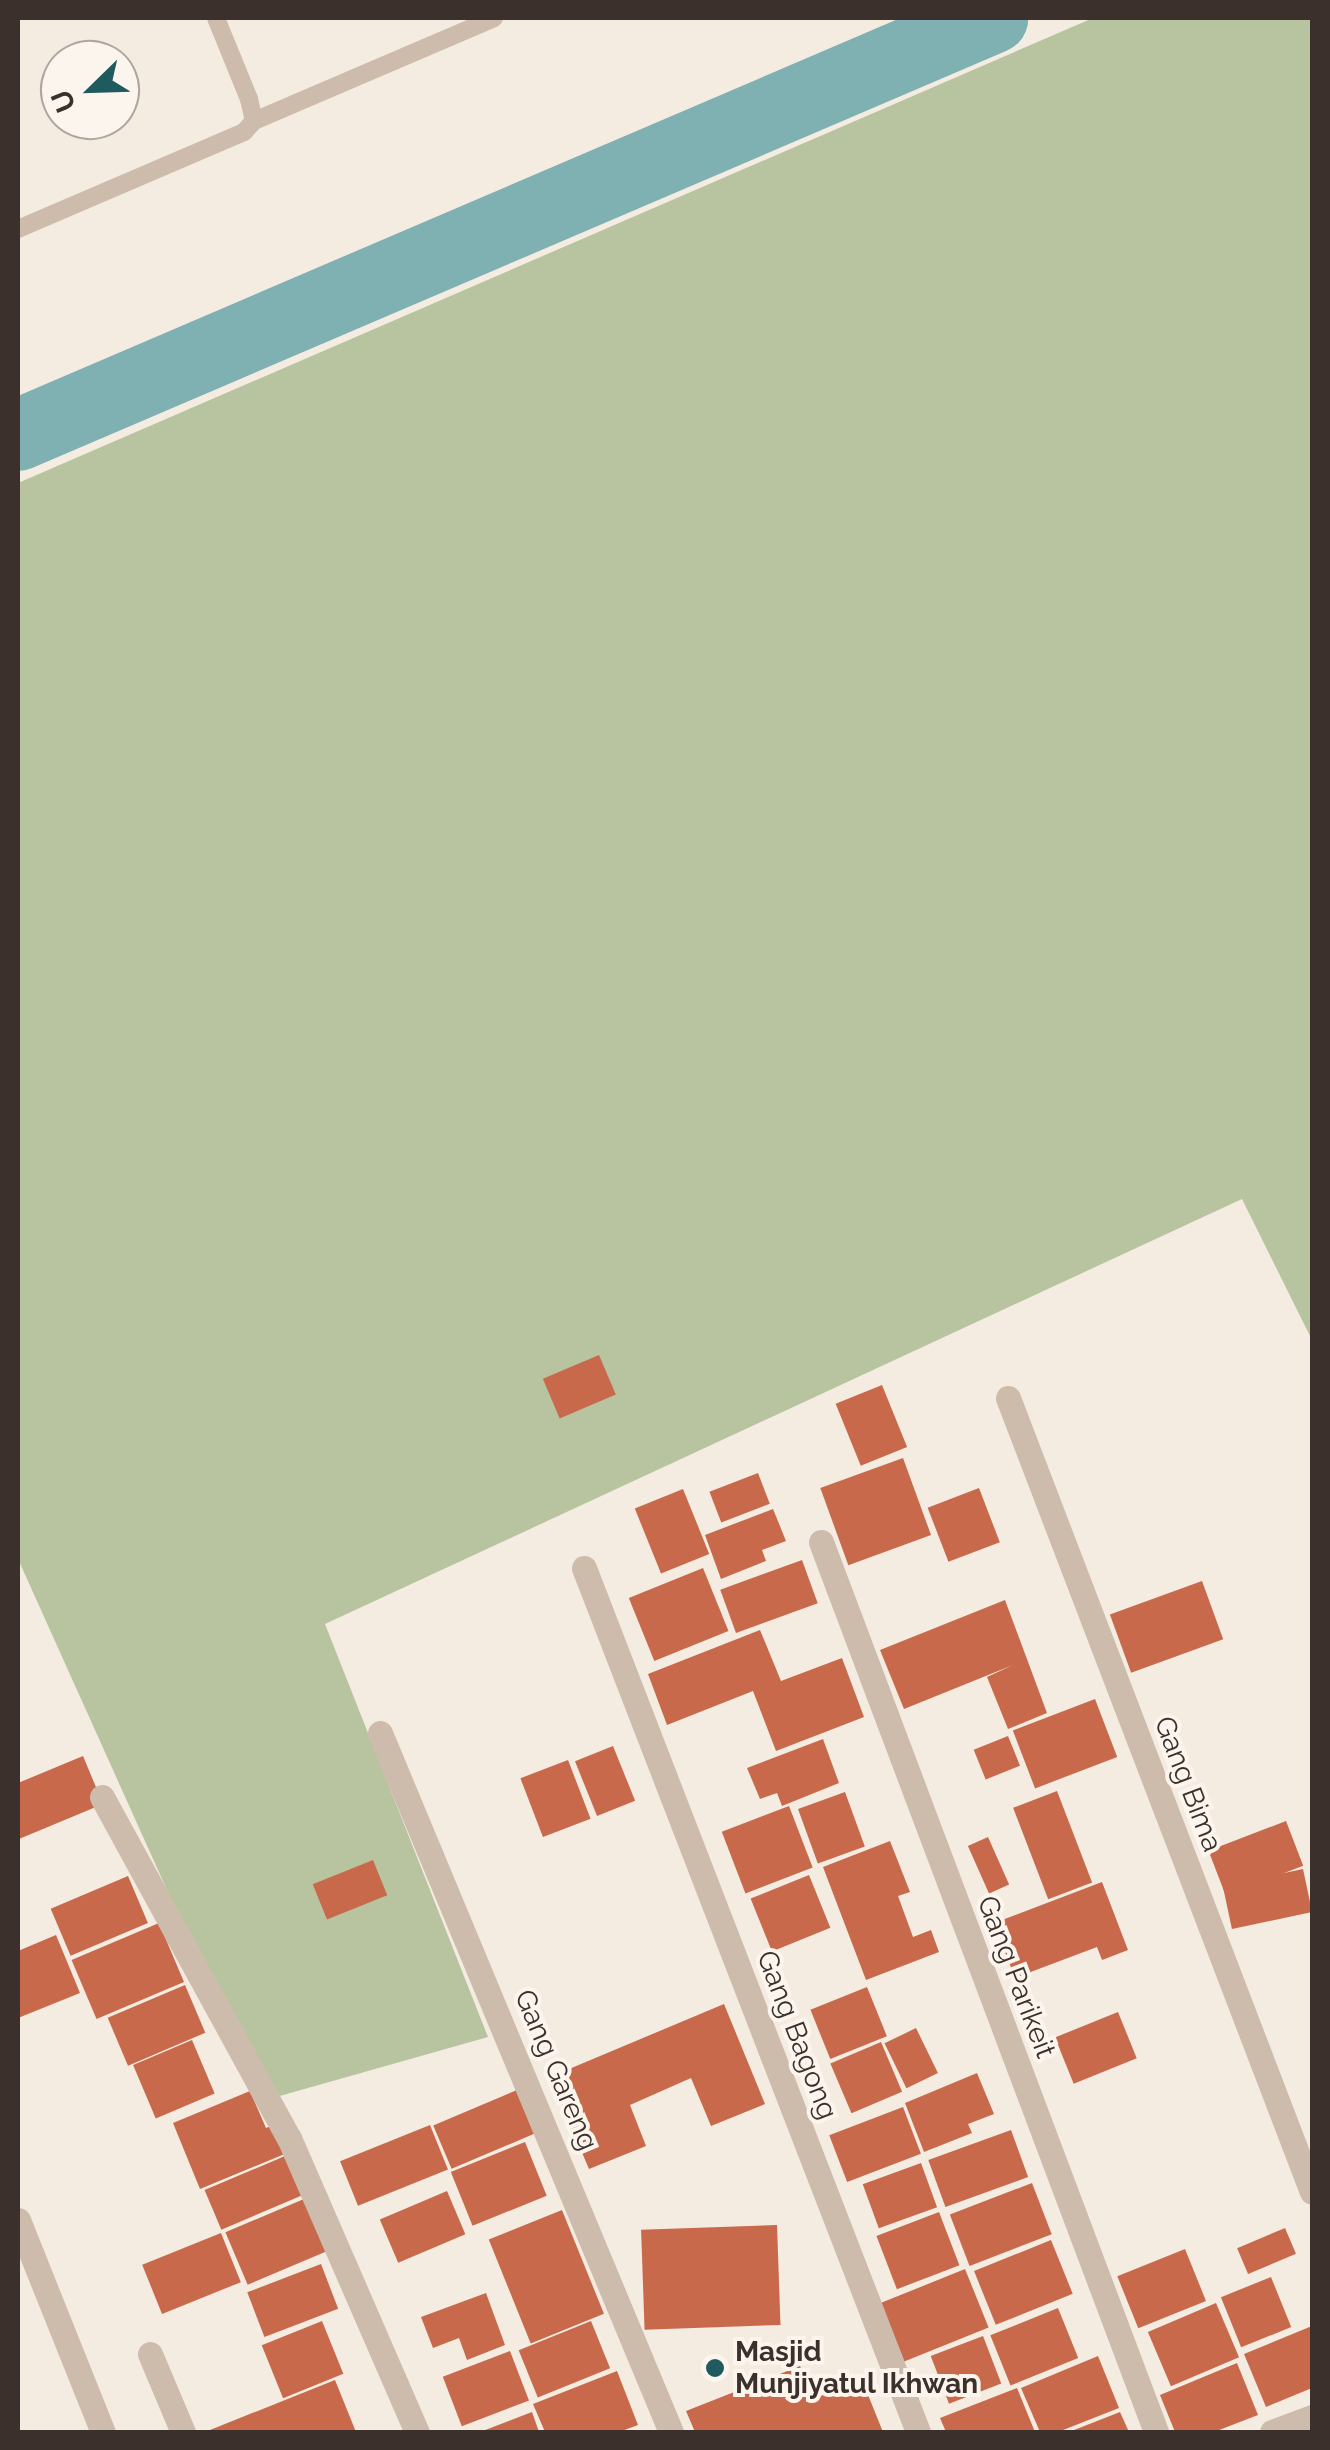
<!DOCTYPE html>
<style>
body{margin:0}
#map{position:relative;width:1330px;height:2450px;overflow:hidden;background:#f4ebe1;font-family:Raleway,sans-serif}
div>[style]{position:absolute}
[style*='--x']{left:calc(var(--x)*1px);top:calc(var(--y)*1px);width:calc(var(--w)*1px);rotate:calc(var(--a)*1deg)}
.green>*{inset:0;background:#b8c4a0}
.river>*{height:72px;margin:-36px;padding:0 36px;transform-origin:36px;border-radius:36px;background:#7fb0b2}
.building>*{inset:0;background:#c8694b;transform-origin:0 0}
.service>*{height:18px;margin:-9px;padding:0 9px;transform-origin:9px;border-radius:9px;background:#cdbbac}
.minor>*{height:25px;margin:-12.5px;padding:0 12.5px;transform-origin:12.5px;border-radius:12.5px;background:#cdbbac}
.dots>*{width:28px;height:28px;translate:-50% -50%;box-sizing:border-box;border:5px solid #fbf5ee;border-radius:50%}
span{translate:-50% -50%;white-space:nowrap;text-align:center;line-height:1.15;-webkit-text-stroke:8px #fbf5ee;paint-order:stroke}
.street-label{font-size:28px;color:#3b302b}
.poi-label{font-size:28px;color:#3b302b;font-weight:700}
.left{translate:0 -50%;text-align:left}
.frame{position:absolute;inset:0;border:20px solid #3b302b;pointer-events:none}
.north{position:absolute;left:40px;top:40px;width:100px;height:100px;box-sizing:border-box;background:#fbf5ee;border:2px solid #aea6a0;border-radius:50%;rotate:247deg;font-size:28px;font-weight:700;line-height:40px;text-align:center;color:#3b302b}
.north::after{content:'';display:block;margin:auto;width:35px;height:45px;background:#1f5a5e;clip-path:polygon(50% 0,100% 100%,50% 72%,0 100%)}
</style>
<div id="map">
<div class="green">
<div style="clip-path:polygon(1093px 18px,1312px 18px,1312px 1340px,1242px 1199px,325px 1624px,488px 2037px,262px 2101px,18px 1559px,18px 483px)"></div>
</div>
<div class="river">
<div style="--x:18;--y:435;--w:1060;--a:-23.18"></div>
</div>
<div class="building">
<div style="left:599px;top:1355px;width:43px;height:61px;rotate:67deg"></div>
<div style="left:882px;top:1385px;width:67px;height:50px;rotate:68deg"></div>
<div style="left:903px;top:1458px;width:82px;height:88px;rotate:70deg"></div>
<div style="left:758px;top:1473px;width:33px;height:52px;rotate:69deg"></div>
<div style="left:979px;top:1488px;width:58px;height:55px;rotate:69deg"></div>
<div style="left:683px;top:1489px;width:70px;height:52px;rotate:68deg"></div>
<div style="clip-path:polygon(773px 1509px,786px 1541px,762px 1550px,766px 1561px,721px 1579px,705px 1535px)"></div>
<div style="left:802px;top:1560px;width:46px;height:87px;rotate:70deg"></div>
<div style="left:703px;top:1568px;width:68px;height:80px;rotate:68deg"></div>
<div style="left:1202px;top:1581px;width:62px;height:98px;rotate:70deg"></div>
<div style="clip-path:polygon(1005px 1600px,1047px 1713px,1008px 1729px,987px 1677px,1013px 1665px,904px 1709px,880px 1650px)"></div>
<div style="clip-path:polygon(760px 1630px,781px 1681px,842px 1658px,864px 1717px,776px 1751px,753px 1691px,667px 1725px,648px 1674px)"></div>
<div style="left:1095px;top:1699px;width:62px;height:88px;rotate:69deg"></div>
<div style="left:1008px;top:1736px;width:32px;height:37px;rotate:68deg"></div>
<div style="clip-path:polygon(823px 1739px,839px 1783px,782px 1806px,777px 1793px,760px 1799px,747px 1768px)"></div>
<div style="left:613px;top:1746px;width:59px;height:41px;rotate:68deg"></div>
<div style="clip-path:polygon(83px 1756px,103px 1804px,19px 1839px,18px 1783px)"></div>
<div style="left:568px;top:1760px;width:63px;height:51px;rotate:69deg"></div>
<div style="left:1057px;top:1791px;width:98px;height:47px;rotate:69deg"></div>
<div style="left:845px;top:1792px;width:58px;height:50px;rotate:70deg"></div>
<div style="left:789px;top:1806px;width:66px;height:72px;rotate:69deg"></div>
<div style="left:1286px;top:1821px;width:48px;height:83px;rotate:69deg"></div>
<div style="left:988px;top:1837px;width:52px;height:22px;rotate:66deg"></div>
<div style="clip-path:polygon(890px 1841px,910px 1892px,898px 1896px,913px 1937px,931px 1930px,939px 1952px,866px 1980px,823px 1867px)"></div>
<div style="left:373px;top:1860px;width:38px;height:65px;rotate:68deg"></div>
<div style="left:1303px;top:1869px;width:44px;height:82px;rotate:78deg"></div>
<div style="left:809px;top:1875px;width:57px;height:63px;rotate:68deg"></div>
<div style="left:128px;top:1876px;width:51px;height:84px;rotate:67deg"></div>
<div style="clip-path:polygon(1102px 1882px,1128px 1950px,1102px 1960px,1097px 1947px,1015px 1978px,994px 1923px)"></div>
<div style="left:159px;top:1923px;width:64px;height:95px;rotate:67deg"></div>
<div style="clip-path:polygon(56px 1935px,80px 1993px,18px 2018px,18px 1951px)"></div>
<div style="left:185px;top:1985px;width:52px;height:84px;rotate:67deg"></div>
<div style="left:867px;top:1987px;width:53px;height:61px;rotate:68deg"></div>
<div style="clip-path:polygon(724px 2004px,765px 2104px,711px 2126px,691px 2078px,630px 2105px,646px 2146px,589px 2169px,550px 2077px)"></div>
<div style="left:1118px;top:2012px;width:50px;height:68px;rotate:68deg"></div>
<div style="left:916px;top:2028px;width:50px;height:35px;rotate:64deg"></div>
<div style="left:192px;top:2040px;width:58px;height:64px;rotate:67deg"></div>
<div style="left:881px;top:2042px;width:54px;height:55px;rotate:67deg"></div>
<div style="clip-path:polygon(977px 2073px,994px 2114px,968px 2124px,972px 2133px,924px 2152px,905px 2103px)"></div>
<div style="left:517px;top:2090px;width:47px;height:91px;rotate:67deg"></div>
<div style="clip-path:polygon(250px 2091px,266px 2128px,276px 2124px,287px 2153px,200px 2189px,173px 2123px)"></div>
<div style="left:903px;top:2107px;width:50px;height:79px;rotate:69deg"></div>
<div style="left:430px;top:2125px;width:48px;height:97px;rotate:68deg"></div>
<div style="left:1011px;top:2130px;width:50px;height:88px;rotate:70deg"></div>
<div style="left:525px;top:2142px;width:58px;height:80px;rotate:68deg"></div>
<div style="left:292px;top:2153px;width:43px;height:95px;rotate:67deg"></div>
<div style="left:921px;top:2163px;width:47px;height:62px;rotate:70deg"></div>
<div style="left:1032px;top:2183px;width:55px;height:88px;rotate:69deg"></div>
<div style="left:447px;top:2191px;width:47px;height:73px;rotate:67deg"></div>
<div style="left:311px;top:2196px;width:57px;height:93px;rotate:67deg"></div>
<div style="left:562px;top:2210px;width:112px;height:79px;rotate:68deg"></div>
<div style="left:939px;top:2212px;width:57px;height:67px;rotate:69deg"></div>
<div style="left:777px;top:2225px;width:100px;height:136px;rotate:88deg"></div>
<div style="left:1285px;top:2228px;width:28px;height:52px;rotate:67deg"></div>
<div style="left:221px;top:2233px;width:53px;height:85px;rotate:68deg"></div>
<div style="left:1051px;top:2240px;width:58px;height:83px;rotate:68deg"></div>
<div style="left:1185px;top:2249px;width:56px;height:73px;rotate:68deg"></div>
<div style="left:321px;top:2264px;width:48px;height:79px;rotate:69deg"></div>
<div style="left:965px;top:2269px;width:63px;height:91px;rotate:68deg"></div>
<div style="left:1271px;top:2277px;width:54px;height:54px;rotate:68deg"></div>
<div style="clip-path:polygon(486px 2293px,505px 2345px,467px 2360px,459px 2338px,433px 2348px,421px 2317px)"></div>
<div style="left:1216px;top:2303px;width:59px;height:74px;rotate:67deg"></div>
<div style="left:1058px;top:2308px;width:54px;height:73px;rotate:68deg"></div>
<div style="left:322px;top:2321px;width:57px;height:65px;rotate:68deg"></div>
<div style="left:591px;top:2321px;width:51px;height:78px;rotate:68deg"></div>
<div style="clip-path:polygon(1312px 2326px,1312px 2388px,1266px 2407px,1244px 2354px)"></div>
<div style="left:983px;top:2336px;width:51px;height:56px;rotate:69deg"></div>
<div style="left:510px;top:2351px;width:53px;height:72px;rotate:69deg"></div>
<div style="clip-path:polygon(1098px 2356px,1119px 2408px,1058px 2432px,1040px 2432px,1021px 2388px)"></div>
<div style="clip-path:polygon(1237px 2363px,1258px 2415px,1214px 2432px,1175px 2432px,1160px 2395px)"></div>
<div style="clip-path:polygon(800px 2366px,813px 2399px,862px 2380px,883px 2432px,695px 2432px,686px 2411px)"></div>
<div style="clip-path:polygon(617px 2371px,638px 2425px,619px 2432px,545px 2432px,533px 2404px)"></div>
<div style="clip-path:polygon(335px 2380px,356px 2432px,205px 2432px)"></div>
<div style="clip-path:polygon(1017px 2388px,1035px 2432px,946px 2432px,940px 2418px)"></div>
<div style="clip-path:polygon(532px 2412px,539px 2432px,480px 2432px)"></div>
<div style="clip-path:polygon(1120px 2412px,1129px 2432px,1069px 2432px)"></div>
</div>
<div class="service">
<div style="--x:254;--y:121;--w:261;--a:-23.2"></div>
<div style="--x:18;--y:229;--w:246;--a:-23.2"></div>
<div style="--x:244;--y:132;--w:15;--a:-48"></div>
<div style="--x:254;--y:121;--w:23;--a:-103"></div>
<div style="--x:249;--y:99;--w:87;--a:-112.2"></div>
</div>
<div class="minor">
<div style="--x:1008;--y:1398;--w:850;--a:69.05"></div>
<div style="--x:821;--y:1542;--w:951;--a:69.37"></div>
<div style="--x:584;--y:1568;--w:926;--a:68.86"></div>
<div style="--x:380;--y:1733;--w:757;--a:67.4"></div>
<div style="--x:102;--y:1797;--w:389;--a:61.3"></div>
<div style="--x:289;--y:2138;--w:321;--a:66.5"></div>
<div style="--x:18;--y:2220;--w:228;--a:68.2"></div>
<div style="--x:150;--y:2354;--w:85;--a:67.1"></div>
<div style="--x:1272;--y:2432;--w:43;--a:-20.6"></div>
</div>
<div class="dots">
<div style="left:715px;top:2368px;background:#1f5a5e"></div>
</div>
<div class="street-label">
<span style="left:1188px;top:1784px;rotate:69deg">Gang Bima</span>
<span style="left:1016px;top:1977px;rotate:69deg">Gang Parikeit</span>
<span style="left:797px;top:2035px;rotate:69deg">Gang Bagong</span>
<span style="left:556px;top:2070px;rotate:67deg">Gang Gareng</span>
</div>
<div class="poi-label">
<span class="left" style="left:735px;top:2368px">Masjid<br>Munjiyatul Ikhwan</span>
</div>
<div class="frame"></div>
<div class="north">U</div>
</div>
